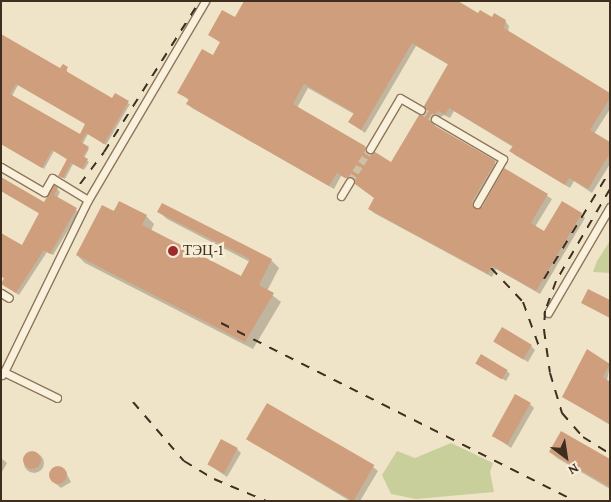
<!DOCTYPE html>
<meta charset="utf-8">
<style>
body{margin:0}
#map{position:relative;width:611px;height:502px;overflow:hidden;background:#f0e4c8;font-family:"Crimson Pro",serif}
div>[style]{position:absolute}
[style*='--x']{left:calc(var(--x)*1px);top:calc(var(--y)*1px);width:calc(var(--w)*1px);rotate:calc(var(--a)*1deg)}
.green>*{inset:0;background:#c9cf9b}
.shadow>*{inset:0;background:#0003}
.round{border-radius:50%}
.building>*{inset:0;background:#cf9f7d;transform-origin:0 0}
.minor-tunnel>*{height:7px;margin-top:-3.5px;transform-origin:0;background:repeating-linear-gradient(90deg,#ccc0a6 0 7px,transparent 0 10.5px)}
.roads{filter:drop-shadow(1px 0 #8d765c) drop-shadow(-1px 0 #8d765c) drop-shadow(0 1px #8d765c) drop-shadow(0 -1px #8d765c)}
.minor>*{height:7px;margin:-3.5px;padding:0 3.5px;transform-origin:3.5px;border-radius:3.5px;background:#faf1dc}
.rail>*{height:2px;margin-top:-1px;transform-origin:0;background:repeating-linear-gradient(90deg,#3d2e20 0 9px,transparent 0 18px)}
.dots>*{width:14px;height:14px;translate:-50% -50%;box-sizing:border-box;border:2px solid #f7eed8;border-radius:50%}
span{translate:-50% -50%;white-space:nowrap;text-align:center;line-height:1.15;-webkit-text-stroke:5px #f7eed8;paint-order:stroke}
.poi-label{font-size:15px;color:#3d2e20}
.left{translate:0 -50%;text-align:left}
.frame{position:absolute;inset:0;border:2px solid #3d2e20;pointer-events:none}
.north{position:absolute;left:541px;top:432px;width:50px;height:50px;-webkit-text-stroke:4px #f7eed8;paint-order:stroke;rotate:149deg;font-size:14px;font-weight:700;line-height:20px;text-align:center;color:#3d2e20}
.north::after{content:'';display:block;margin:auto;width:18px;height:22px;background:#3d2e20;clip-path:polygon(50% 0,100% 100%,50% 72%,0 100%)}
</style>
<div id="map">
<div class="green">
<div style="clip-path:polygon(610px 241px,610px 273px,593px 272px,597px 261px)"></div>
<div style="clip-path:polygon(451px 443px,493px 463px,490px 472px,494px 492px,416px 499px,391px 494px,382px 475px,397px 451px,415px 458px)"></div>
</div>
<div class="shadow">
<div style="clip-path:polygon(evenodd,479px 15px,505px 21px,509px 26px,508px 32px,610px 94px,610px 109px,594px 134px,610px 144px,610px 164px,592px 193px,574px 181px,570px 188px,515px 155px,511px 151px,513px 147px,454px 111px,450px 118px,444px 115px,434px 121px,435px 127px,499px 166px,477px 209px,482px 208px,505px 169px,552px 199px,535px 227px,545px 233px,581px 214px,585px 218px,540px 294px,496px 269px,492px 277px,374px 213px,370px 209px,375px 198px,355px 181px,341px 176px,334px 189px,192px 108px,188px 104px,190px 101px,179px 92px,214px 57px,221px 43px,210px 35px,235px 19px,479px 15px,416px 46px,449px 65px,427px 114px,392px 163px,370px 154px,365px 147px,297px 108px,308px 88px,354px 114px,350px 122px,365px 133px,416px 46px)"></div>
<div style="clip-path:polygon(evenodd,1px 36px,61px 70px,67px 68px,67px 73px,113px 99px,130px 104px,106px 145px,88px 134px,82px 145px,89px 149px,84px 158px,89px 162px,84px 170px,73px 164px,65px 179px,62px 177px,68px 160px,54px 151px,44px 169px,1px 144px,1px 36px,18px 85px,86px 124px,80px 136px,12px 96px,18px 85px)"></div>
<div style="clip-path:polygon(1px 179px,45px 204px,57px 189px,60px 192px,57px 198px,79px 212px,53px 255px,47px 252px,19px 295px,5px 286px,5px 279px,1px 276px,1px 234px,22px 247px,40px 214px,1px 191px)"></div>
<div style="clip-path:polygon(120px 203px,146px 216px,154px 224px,151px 231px,242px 278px,250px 262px,167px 219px,159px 212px,163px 205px,271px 260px,279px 268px,267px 291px,281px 302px,253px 349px,85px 263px,77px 255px)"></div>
<div style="clip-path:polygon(495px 342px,531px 346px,535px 350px,528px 362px)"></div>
<div style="clip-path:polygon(587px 351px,610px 365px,607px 381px,610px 383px,610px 425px,563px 397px)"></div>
<div style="clip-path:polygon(477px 363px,507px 371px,510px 374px,506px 381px)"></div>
<div style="clip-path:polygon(530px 404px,534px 408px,511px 448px,493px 435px)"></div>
<div style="clip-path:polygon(247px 439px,373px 467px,378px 471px,360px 501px,350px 501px)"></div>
<div style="clip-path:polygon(237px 449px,241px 453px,227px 477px,208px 464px)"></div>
<div style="clip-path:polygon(550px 452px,610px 461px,610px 489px,557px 458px)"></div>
<div class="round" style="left:24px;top:453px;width:20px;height:20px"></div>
<div style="clip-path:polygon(1px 458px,7px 463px,2px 472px,1px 472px)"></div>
<div style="clip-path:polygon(64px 469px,71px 482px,61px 488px,51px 480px,52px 470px)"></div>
</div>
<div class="building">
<div style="clip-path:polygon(evenodd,244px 1px,458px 1px,478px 13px,480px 10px,492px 17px,494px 13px,506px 20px,504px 28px,610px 93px,610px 98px,590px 130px,610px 142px,610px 153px,588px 189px,569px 178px,565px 185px,509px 151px,513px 146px,449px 108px,445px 115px,439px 111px,430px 117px,432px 124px,496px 161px,472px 201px,474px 208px,482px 207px,504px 168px,548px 194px,531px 223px,544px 231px,562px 201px,582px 213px,536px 291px,492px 266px,488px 274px,368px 209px,374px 198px,355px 184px,352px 176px,345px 178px,337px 173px,329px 186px,186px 104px,189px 99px,177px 93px,202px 49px,213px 55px,220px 42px,208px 35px,222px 10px,235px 17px,244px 1px,412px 43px,448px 64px,424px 106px,425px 113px,419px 115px,391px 162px,375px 152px,368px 154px,365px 146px,293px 104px,304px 84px,354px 113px,348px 122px,361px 130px,412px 43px)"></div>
<div style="clip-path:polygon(evenodd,1px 34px,60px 68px,63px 64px,68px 67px,66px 71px,112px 98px,115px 93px,129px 101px,104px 144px,86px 133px,81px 142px,89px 147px,83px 156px,88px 159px,82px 169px,71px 163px,63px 178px,58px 176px,67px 159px,52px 150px,42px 168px,1px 144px,1px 34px,16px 84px,85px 124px,80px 134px,10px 94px,16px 84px)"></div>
<div style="clip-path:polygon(1px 177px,44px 202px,54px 185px,58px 188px,54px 195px,77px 208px,50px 254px,44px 250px,16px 293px,1px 284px,4px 278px,1px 276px,1px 233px,22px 245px,39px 213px,1px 191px)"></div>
<div style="clip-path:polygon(119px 201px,147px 215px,142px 225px,241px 276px,250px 259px,157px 212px,162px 203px,272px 259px,259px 285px,274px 293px,245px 342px,76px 255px,102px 205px,114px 211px)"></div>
<div style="clip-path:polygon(588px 289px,610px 300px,610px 318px,581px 303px)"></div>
<div style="left:502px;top:327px;width:35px;height:17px;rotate:31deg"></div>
<div style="clip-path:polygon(587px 349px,610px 364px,603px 377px,610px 382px,610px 424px,562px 397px)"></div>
<div style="left:481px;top:354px;width:31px;height:11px;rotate:31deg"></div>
<div style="left:515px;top:394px;width:18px;height:48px;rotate:29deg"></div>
<div style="left:267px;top:403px;width:124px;height:42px;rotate:30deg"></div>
<div style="clip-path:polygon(561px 431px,610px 459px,610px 487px,549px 452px)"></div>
<div style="left:221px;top:439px;width:19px;height:29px;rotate:28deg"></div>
<div class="round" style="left:23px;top:451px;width:18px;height:18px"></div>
<div class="round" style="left:49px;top:466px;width:18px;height:18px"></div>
</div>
<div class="minor-tunnel">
<div style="--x:421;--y:110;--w:17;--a:33"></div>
<div style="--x:350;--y:181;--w:38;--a:-58"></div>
</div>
<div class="roads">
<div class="minor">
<div style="--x:435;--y:119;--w:79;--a:30.5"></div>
<div style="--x:503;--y:159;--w:52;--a:120"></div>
<div style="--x:370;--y:149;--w:59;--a:-59.5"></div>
<div style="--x:400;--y:98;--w:24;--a:30"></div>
<div style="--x:1;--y:167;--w:50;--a:30.2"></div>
<div style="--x:44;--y:192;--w:16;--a:-60"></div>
<div style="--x:52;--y:178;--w:42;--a:31.4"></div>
<div style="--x:341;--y:196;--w:17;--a:-59"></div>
<div style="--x:1;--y:293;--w:9;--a:32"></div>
<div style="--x:548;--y:313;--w:123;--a:-59.7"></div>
<div style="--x:4;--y:372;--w:191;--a:-64"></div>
<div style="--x:88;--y:200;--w:231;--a:-59.5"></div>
<div style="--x:2;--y:375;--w:4;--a:-56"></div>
<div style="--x:4;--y:372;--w:59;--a:26.1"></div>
</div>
</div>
<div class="rail">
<div style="--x:80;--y:184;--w:40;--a:-53"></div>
<div style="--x:104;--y:152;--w:179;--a:-57.6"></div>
<div style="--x:610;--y:189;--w:107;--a:120.4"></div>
<div style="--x:556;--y:281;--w:32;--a:110"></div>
<div style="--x:545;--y:311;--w:19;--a:93"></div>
<div style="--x:544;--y:330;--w:43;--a:82.1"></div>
<div style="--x:550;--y:373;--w:42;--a:73.3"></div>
<div style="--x:562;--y:413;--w:32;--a:49"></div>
<div style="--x:583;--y:437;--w:32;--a:32"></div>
<div style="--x:491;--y:268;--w:47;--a:46.7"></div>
<div style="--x:523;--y:302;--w:53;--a:70.2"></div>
<div style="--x:544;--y:279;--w:127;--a:-58.6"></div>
<div style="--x:221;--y:323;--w:396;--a:26.7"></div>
<div style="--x:133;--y:402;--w:78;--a:49.2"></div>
<div style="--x:184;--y:461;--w:35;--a:31"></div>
<div style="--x:214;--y:479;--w:56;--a:22.9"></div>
<div style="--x:504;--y:501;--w:1;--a:0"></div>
</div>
<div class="dots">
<div style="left:173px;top:251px;background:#9e2a2b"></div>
</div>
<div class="poi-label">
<span class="left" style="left:183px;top:251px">ТЭЦ-1</span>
</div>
<div class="frame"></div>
<div class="north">N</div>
</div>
